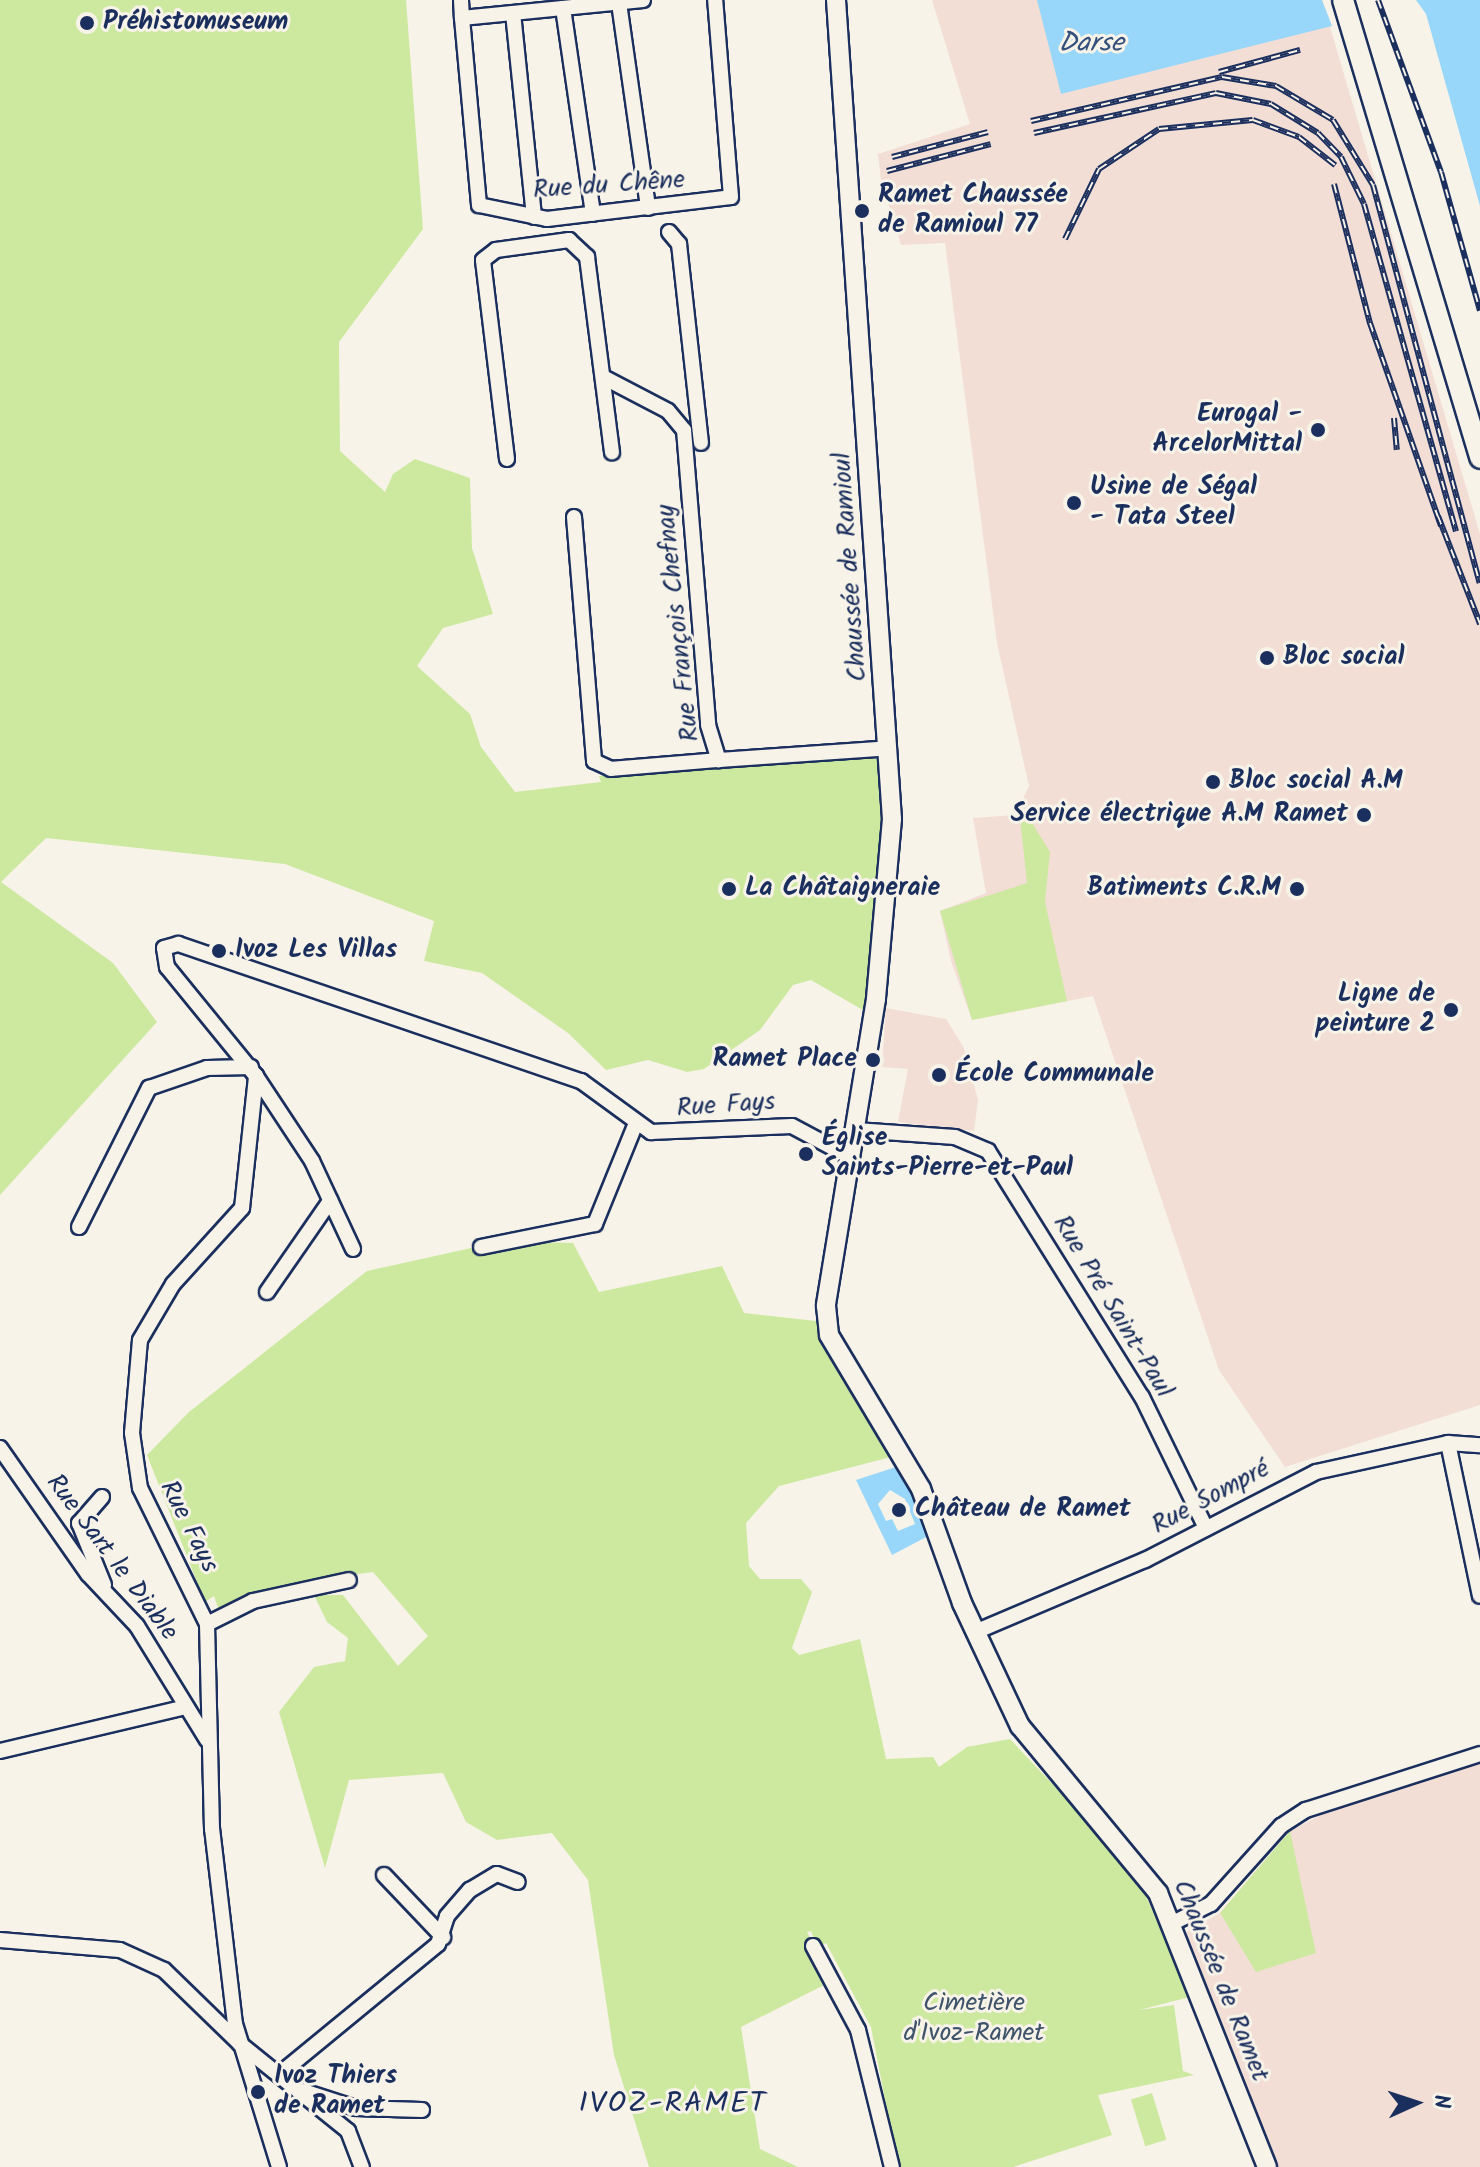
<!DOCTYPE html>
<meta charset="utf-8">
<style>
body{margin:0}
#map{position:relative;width:1480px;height:2167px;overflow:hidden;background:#f7f3e8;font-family:Kalam,sans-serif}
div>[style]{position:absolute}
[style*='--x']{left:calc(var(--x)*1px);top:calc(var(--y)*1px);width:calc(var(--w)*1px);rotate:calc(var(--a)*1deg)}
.built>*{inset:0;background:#f2ded5}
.green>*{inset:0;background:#cde9a0;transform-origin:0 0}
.water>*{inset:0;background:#98d7f9}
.roads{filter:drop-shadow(2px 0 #1b2f5e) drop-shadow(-2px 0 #1b2f5e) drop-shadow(0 2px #1b2f5e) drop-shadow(0 -2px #1b2f5e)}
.minor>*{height:14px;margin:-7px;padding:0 7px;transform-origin:7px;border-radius:7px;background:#f7f3e8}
.major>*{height:18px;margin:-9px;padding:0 9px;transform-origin:9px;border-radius:9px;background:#f7f3e8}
.highway>*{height:20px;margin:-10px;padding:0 10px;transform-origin:10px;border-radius:10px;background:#f7f3e8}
.rail>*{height:6px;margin-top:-3px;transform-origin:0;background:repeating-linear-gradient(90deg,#f7f3e8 0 9px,#1b2f5e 0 18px);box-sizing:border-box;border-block:2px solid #1b2f5e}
.dots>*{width:22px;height:22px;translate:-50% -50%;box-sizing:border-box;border:4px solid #f7f3e8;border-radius:50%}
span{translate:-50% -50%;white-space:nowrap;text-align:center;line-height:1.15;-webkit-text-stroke:6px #f7f3e8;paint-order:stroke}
.poi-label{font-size:26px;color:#1b2f5e;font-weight:700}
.left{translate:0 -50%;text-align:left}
.right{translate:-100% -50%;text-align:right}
.street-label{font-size:26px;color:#1b2f5e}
.park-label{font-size:26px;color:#3f546b}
.water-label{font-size:28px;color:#34517d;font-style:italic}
.quarter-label{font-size:30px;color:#1b2f5e;letter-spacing:2px}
.north{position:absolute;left:1376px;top:2063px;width:80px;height:80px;-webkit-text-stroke:6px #f7f3e8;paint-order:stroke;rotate:87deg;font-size:22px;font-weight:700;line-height:32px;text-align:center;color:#1b2f5e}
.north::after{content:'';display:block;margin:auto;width:28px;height:36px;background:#1b2f5e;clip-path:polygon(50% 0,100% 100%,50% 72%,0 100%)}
</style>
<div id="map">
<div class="built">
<div style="clip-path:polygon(932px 0,1322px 0,1480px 534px,1480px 1405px,1285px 1467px,1219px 1370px,1093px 996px,972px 1020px,951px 961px,940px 911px,986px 893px,973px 818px,1015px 815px,1029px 786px,997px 643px,945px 243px,901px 245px,881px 180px,878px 154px,970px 124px)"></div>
<div style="clip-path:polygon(886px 1008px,946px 1019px,964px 1048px,978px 1100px,974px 1131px,898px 1122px,908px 1069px,882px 1067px)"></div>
<div style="clip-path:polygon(1480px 1764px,1480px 2167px,1277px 2167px,1204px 1992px,1169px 1942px,1220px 1913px,1290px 1831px,1360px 1795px)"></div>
</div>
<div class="green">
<div style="clip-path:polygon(0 0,406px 0,423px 229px,339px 342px,340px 451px,385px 492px,393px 474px,415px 459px,470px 478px,472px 548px,493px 614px,443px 628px,417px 666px,470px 714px,481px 747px,515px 792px,601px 782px,599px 776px,866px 754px,878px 760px,885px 773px,886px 855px,868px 1013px,811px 980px,793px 985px,760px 1030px,704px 1069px,687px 1072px,648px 1060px,606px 1070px,568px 1033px,482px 973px,424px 961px,434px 921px,285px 864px,46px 838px,1px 882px,113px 963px,157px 1022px,0 1195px)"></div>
<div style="clip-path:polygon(1018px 800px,1050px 852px,1045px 902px,1067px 1001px,972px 1020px,940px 911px,1027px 883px)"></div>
<div style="clip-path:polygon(503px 1241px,573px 1243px,599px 1292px,722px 1266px,744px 1313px,816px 1321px,891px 1457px,779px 1486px,746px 1523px,749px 1566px,760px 1579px,801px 1579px,812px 1592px,792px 1648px,799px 1655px,860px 1639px,886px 1759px,933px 1757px,939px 1767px,967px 1747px,1010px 1739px,1136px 1873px,1190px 1997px,1139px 2010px,1174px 2005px,1183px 2071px,1194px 2075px,1098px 2095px,1112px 2135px,1013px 2167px,898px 2167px,871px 2027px,826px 1943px,817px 1947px,811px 1931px,807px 1932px,832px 1981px,741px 2027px,760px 2149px,798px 2167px,649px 2167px,614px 2055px,588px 1880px,552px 1833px,497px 1840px,466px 1822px,443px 1773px,349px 1780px,325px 1868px,279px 1712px,314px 1667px,345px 1661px,348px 1638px,327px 1622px,314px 1595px,343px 1595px,398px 1666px,428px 1636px,373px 1572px,312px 1580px,218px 1608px,214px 1596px,205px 1602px,147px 1455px,189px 1412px,367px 1271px)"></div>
<div style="clip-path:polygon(1290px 1831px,1316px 1953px,1256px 1972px,1220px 1913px)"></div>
<div style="left:1152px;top:2093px;width:49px;height:22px;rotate:73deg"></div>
</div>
<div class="water">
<div style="clip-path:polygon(1037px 0,1322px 0,1332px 26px,1061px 94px)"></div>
<div style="clip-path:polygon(1416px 0,1480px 0,1480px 206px,1426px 14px)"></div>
<div style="clip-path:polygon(evenodd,899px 1466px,930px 1535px,892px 1555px,856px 1480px,899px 1466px,890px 1490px,905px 1499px,915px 1524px,898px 1531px,892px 1519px,886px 1521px,878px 1504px,890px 1490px)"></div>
</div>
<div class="roads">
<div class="minor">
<div style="--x:461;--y:0;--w:18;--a:87"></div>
<div style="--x:643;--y:0;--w:182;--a:174.3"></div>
<div style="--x:462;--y:18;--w:188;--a:84.8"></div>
<div style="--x:479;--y:205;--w:69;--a:11.6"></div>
<div style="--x:547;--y:219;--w:185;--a:-6.8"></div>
<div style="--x:731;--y:197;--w:198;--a:-94.6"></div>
<div style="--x:619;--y:3;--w:207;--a:81.9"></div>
<div style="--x:563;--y:8;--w:208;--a:81.7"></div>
<div style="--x:513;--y:13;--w:205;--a:84.1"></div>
<div style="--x:669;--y:232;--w:16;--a:50"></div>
<div style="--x:679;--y:244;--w:200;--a:83.7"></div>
<div style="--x:603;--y:377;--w:73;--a:27.6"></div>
<div style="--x:668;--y:411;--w:25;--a:50"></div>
<div style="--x:684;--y:430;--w:296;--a:85.3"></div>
<div style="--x:708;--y:725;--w:37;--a:73"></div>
<div style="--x:719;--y:760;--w:170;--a:-4"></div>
<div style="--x:507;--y:459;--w:200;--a:-96.9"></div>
<div style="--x:483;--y:260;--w:16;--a:-38"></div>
<div style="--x:496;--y:250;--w:74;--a:-7.8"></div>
<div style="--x:569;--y:240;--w:25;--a:43"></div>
<div style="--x:587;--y:257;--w:197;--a:82.7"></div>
<div style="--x:574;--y:517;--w:245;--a:85.3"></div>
<div style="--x:594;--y:761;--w:19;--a:25"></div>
<div style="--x:611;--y:769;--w:108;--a:-4.8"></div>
<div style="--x:256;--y:1076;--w:102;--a:56.6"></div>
<div style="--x:312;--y:1161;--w:97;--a:65"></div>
<div style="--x:856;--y:1130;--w:99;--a:4"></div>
<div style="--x:955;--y:1137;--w:36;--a:23"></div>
<div style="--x:988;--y:1151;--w:290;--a:58"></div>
<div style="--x:1142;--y:1397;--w:146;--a:64"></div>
<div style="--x:79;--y:1227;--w:156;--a:-63.3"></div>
<div style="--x:149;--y:1088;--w:61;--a:-19"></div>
<div style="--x:207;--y:1068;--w:44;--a:-1.3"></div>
<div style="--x:481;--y:1247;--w:116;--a:-11.4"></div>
<div style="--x:595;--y:1224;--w:109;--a:-67.9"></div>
<div style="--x:267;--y:1292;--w:111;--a:-55.3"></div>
<div style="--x:1448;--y:1443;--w:156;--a:78.2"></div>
<div style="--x:0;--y:1448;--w:154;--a:55.1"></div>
<div style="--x:88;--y:1574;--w:71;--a:46.7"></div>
<div style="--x:137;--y:1626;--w:134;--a:58.4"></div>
<div style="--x:102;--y:1497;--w:35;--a:131"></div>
<div style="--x:79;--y:1523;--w:67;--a:68"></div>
<div style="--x:207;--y:1624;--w:51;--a:-26.6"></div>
<div style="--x:253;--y:1601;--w:98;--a:-12.3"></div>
<div style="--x:975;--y:1632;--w:185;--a:-23"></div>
<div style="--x:1145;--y:1560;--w:192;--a:-27.2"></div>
<div style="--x:1316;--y:1472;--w:135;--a:-12.4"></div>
<div style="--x:1448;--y:1443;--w:32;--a:4"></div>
<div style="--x:0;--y:1751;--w:191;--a:-13.3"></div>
<div style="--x:384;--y:1875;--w:86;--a:46.4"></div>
<div style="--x:1171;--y:1924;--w:45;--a:-26.6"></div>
<div style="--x:1211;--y:1904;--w:105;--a:-48.1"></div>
<div style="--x:1281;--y:1826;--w:30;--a:-33"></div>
<div style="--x:1306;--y:1810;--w:183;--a:-17.8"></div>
<div style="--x:0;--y:1940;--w:120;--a:4.8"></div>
<div style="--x:120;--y:1950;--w:48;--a:24.4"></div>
<div style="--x:164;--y:1970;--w:105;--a:44.2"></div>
<div style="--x:239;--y:2043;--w:140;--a:38.9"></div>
<div style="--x:348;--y:2131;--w:39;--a:69"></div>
<div style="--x:813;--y:1946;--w:95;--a:61.8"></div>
<div style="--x:858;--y:2030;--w:141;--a:76.1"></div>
<div style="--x:281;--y:2073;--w:203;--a:-39.4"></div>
<div style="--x:438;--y:1944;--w:29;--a:-72"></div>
<div style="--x:447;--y:1916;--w:35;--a:-49"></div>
<div style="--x:470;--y:1890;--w:31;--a:-31"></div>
<div style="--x:497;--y:1874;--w:22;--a:21"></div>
<div style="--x:303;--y:2091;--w:56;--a:17.8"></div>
<div style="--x:356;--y:2108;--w:66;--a:1.7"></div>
<div style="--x:279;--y:2167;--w:150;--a:-107.1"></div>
<div style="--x:235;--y:2024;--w:196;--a:-96.7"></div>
<div style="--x:212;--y:1829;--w:205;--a:-91.4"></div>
<div style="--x:207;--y:1624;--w:152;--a:-116.2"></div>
<div style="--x:140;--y:1488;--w:56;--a:-98.3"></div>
<div style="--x:132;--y:1433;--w:93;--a:-85.1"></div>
<div style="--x:140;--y:1340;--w:65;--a:-59.5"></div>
<div style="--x:173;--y:1284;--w:103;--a:-47.8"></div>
<div style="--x:242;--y:1208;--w:133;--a:-83.9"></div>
<div style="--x:256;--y:1076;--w:141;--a:-129.2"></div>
<div style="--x:167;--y:967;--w:19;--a:-99"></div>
<div style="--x:164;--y:948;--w:15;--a:-16"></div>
<div style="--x:178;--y:944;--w:426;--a:18.8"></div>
<div style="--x:581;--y:1081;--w:87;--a:36.1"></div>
<div style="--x:651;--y:1132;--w:141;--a:-2.4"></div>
<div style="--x:792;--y:1126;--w:68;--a:28.1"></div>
</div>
<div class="major">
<div style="--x:836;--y:0;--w:821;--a:86.09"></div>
<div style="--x:892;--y:819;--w:181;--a:95.1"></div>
<div style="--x:876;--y:999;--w:311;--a:99.3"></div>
<div style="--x:826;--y:1306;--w:29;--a:84"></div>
<div style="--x:829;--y:1335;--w:179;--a:59.1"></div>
<div style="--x:921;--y:1489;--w:121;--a:70.2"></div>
<div style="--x:962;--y:1603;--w:136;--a:64.8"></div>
<div style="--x:1020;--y:1726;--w:217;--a:50.4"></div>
<div style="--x:1158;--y:1893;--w:295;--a:68.3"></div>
</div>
<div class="highway">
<div style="--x:1343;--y:0;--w:478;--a:73.3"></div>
</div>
</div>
<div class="rail">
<div style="--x:1378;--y:0;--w:183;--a:69.9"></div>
<div style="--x:1441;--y:172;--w:144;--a:74.3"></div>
<div style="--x:1219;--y:72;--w:84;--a:-15.2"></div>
<div style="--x:1031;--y:121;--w:196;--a:-13"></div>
<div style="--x:1222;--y:77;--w:55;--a:9.5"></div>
<div style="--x:1276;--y:86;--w:66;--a:30.8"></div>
<div style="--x:1333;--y:120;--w:76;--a:58.4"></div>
<div style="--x:1373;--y:185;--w:412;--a:75"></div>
<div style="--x:1034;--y:133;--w:186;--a:-12.4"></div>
<div style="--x:1216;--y:93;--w:56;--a:11.3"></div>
<div style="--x:1271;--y:104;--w:55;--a:31.7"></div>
<div style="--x:1318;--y:133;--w:33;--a:46"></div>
<div style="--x:1341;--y:157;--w:52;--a:63.9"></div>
<div style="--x:1364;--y:204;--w:340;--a:74.3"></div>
<div style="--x:892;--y:157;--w:99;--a:-14.6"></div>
<div style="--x:887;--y:171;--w:107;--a:-14.6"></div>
<div style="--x:1334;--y:184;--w:144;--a:75.5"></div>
<div style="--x:1370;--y:323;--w:215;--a:70.7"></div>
<div style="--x:1065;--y:239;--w:78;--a:-64.1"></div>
<div style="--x:1099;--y:169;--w:72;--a:-33.7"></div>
<div style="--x:1159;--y:129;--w:94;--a:-5.5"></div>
<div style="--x:1253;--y:120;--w:49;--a:20.3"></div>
<div style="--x:1299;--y:137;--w:46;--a:37.9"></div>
<div style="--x:1394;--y:418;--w:32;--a:85"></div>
<div style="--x:1438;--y:516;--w:116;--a:68.7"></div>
</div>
<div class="dots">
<div style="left:87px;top:23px;background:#1b2f5e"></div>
<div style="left:862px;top:211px;background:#1b2f5e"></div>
<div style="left:1318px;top:430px;background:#1b2f5e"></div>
<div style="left:1074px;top:503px;background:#1b2f5e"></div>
<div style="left:1267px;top:658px;background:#1b2f5e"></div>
<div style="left:1213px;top:782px;background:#1b2f5e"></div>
<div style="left:1364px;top:815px;background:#1b2f5e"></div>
<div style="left:729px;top:889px;background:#1b2f5e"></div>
<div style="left:1297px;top:889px;background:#1b2f5e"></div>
<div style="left:219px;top:951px;background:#1b2f5e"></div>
<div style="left:1451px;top:1010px;background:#1b2f5e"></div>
<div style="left:873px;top:1060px;background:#1b2f5e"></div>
<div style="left:939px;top:1075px;background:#1b2f5e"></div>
<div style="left:806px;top:1154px;background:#1b2f5e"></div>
<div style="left:899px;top:1510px;background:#1b2f5e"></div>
<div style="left:258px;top:2092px;background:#1b2f5e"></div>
</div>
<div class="poi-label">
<span class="left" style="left:103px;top:23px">Préhistomuseum</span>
<span class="left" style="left:878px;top:211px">Ramet Chaussée<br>de Ramioul 77</span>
<span class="right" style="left:1302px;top:430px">Eurogal -<br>ArcelorMittal</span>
<span class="left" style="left:1090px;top:503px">Usine de Ségal<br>- Tata Steel</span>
<span class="left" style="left:1283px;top:658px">Bloc social</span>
<span class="left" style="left:1229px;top:782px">Bloc social A.M</span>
<span class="right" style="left:1348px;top:815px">Service électrique A.M Ramet</span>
<span class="left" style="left:745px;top:889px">La Châtaigneraie</span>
<span class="right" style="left:1281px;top:889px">Batiments C.R.M</span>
<span class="left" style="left:235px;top:951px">Ivoz Les Villas</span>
<span class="right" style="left:1435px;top:1010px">Ligne de<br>peinture 2</span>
<span class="right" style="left:857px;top:1060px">Ramet Place</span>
<span class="left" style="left:955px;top:1075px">École Communale</span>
<span class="left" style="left:822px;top:1154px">Église<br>Saints-Pierre-et-Paul</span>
<span class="left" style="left:915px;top:1510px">Château de Ramet</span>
<span class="left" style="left:274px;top:2092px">Ivoz Thiers<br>de Ramet</span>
</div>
<div class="street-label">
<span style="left:609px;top:186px;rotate:-4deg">Rue du Chêne</span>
<span style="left:851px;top:567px;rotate:-94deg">Chaussée de Ramioul</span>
<span style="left:679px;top:623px;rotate:-96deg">Rue François Chefnay</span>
<span style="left:726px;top:1106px;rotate:-4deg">Rue Fays</span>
<span style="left:1112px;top:1307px;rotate:59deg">Rue Pré Saint-Paul</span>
<span style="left:1211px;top:1498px;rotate:-28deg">Rue Sompré</span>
<span style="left:188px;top:1527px;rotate:63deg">Rue Fays</span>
<span style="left:111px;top:1558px;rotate:53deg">Rue Sart le Diable</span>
<span style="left:1220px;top:1981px;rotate:68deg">Chaussée de Ramet</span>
</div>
<div class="park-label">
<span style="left:974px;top:2019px">Cimetière<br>d'Ivoz-Ramet</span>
</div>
<div class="water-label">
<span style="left:1091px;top:44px">Darse</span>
</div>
<div class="quarter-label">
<span style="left:673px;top:2104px">IVOZ-RAMET</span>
</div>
<div class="north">N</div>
</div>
